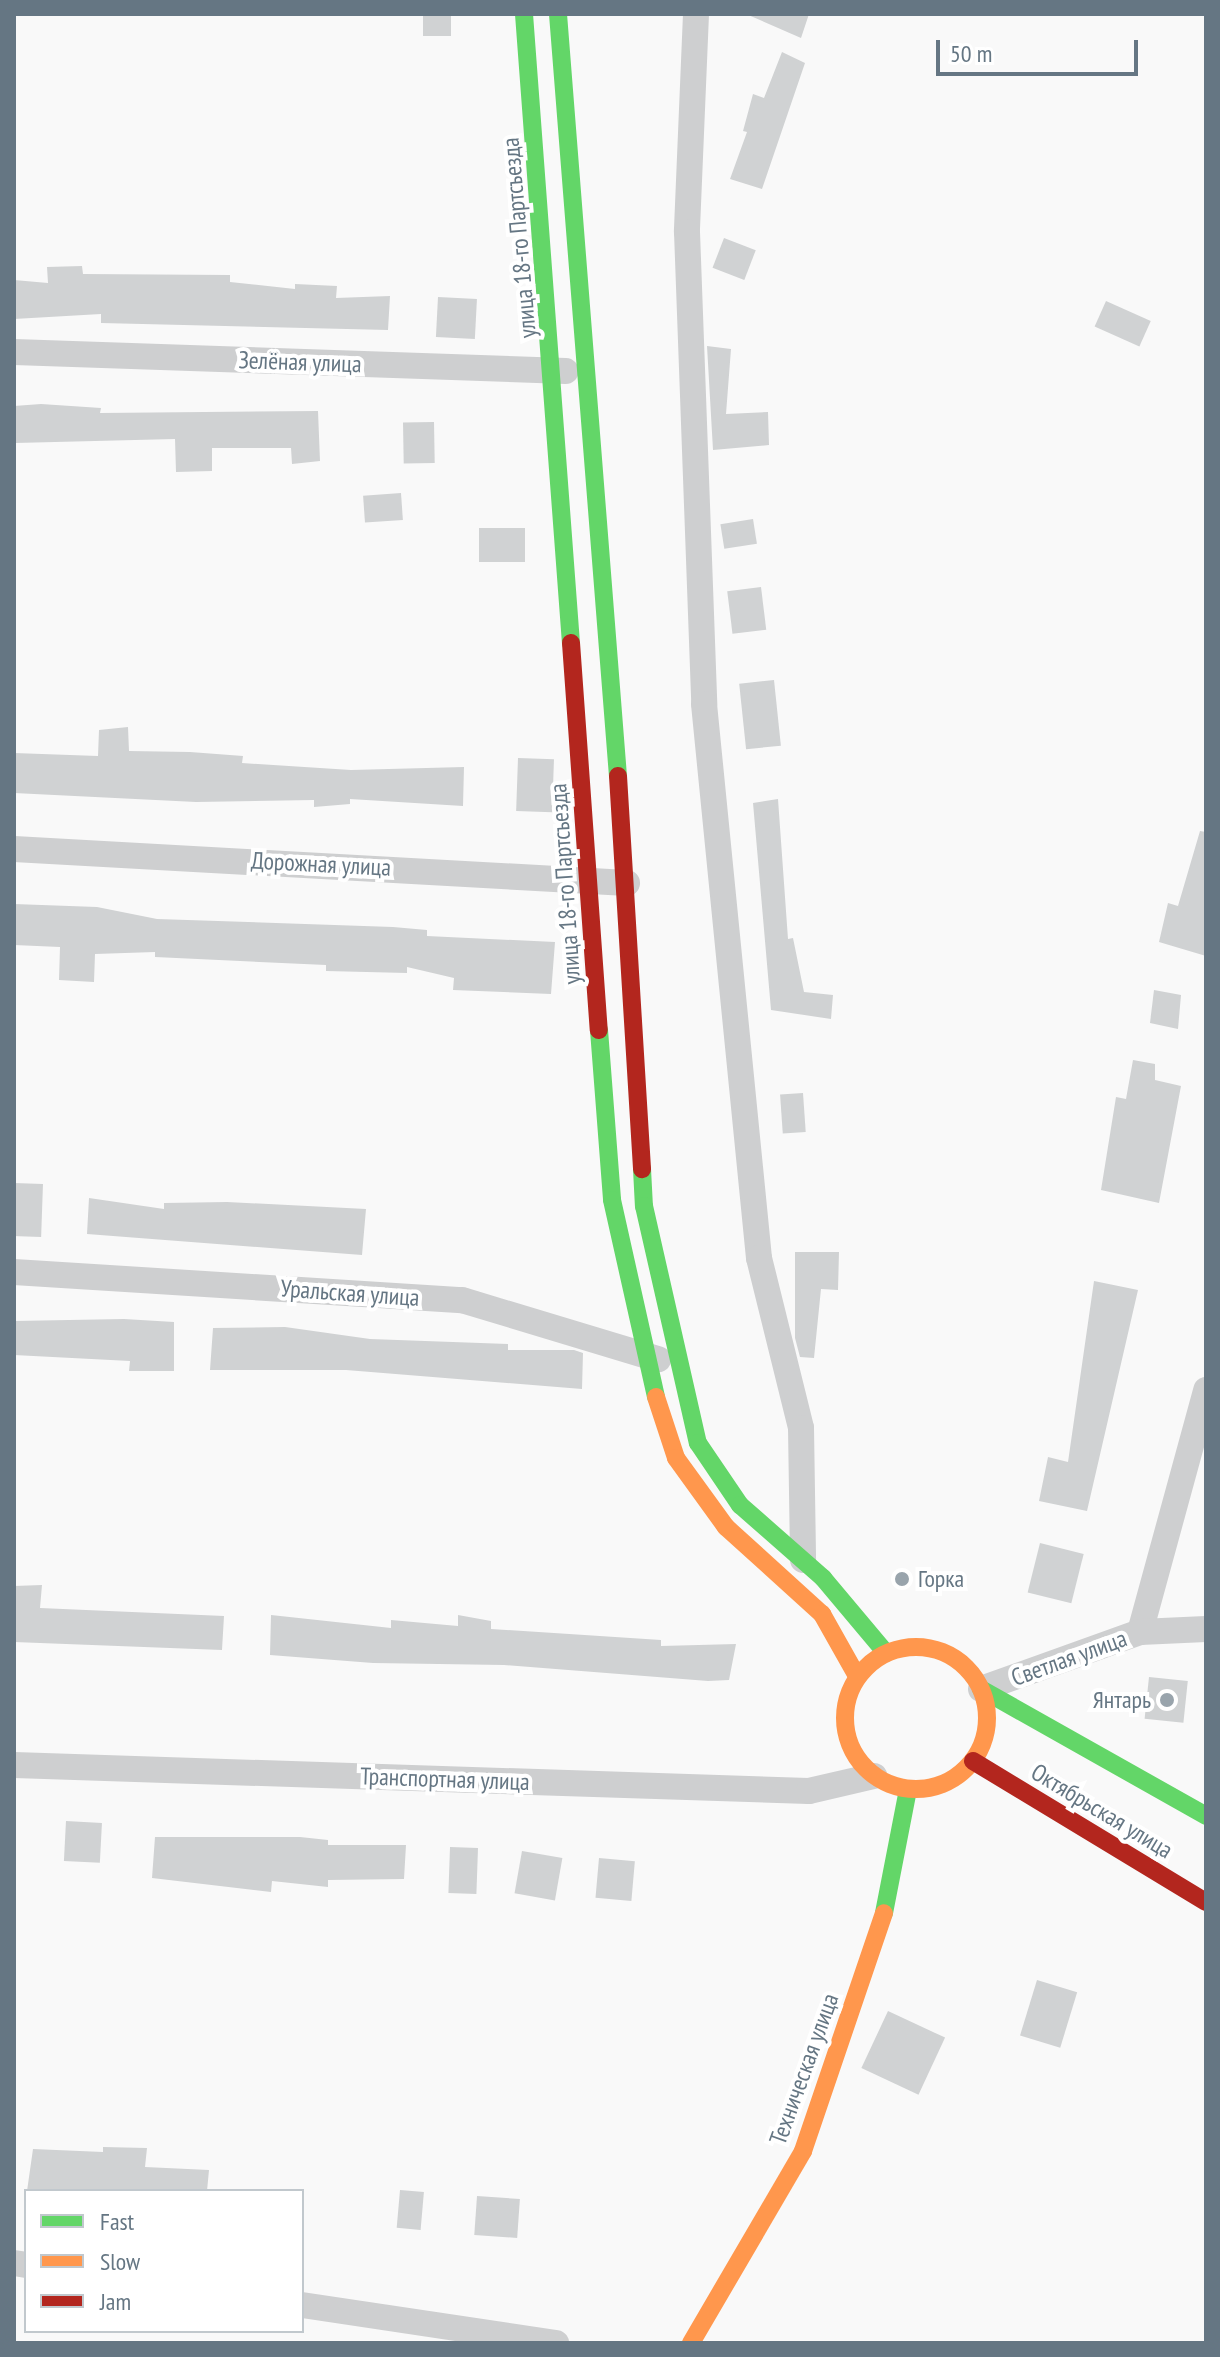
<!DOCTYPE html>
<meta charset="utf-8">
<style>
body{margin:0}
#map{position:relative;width:1220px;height:2357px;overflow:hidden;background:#f9f9f9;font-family:"PT Sans Narrow",sans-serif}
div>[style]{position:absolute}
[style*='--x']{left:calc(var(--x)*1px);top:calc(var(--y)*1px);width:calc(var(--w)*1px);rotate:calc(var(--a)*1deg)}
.building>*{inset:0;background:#d0d2d3;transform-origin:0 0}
.street>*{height:26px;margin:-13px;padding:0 13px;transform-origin:13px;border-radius:13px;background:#cecfd0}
.fast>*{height:18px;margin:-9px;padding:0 9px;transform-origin:9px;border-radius:9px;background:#63d668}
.slow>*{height:18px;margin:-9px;padding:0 9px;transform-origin:9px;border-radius:9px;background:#ff974d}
.slow>.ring{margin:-9px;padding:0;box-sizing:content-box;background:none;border:18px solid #ff974d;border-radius:50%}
.jam>*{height:18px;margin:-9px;padding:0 9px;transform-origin:9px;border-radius:9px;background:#b3261e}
.dots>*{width:22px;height:22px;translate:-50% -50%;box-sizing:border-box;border:4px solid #fff;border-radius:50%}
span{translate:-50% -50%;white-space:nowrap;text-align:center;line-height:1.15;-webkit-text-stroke:8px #fff;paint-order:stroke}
.street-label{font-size:24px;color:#657683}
.poi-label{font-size:24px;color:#657683}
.left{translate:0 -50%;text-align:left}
.right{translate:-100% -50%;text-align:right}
.frame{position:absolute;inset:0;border:16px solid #657683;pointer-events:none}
.legend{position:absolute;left:24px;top:2189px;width:280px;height:144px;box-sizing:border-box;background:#fff;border:2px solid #c1c8cd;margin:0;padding:10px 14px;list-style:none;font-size:24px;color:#657683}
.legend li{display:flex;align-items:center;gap:16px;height:40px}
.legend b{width:40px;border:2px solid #c1c8cd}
.scale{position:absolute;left:936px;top:40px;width:202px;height:36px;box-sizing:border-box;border:4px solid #657683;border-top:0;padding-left:10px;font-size:24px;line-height:28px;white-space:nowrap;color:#657683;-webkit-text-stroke:6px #fff;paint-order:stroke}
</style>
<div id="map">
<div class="building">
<div style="left:423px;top:14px;width:28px;height:22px"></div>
<div style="clip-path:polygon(746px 14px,809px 14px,801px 38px)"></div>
<div style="clip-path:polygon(782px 52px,805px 63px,762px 189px,730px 179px,747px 132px,743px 131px,753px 94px,764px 98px)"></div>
<div style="left:724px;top:238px;width:34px;height:32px;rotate:21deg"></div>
<div style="clip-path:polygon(82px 266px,83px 274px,230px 275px,230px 282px,295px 289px,295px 284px,337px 286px,336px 298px,390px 296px,388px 330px,101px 323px,101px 314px,14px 319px,14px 280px,48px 283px,47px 267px)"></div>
<div style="left:438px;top:297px;width:39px;height:40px;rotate:3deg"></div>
<div style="left:1106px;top:301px;width:49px;height:28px;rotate:24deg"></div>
<div style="clip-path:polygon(707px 346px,731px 349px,726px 414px,768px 412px,769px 445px,713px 450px)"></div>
<div style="clip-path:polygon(41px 404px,101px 408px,100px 413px,318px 411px,320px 461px,292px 464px,291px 448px,212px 448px,212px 471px,176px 472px,175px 439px,15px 443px,14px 406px)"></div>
<div style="left:434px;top:422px;width:41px;height:31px;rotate:89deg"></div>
<div style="left:401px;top:493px;width:27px;height:38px;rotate:86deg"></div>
<div style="left:753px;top:519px;width:25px;height:33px;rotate:81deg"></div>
<div style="left:479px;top:528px;width:46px;height:34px"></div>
<div style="left:761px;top:587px;width:43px;height:34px;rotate:83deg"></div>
<div style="left:774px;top:680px;width:66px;height:35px;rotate:84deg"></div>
<div style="clip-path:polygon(128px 727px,129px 751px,190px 752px,243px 756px,242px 763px,351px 770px,464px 767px,463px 806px,350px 799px,350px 804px,314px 807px,314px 800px,196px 802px,14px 793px,14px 753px,98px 756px,99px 730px)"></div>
<div style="left:518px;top:758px;width:36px;height:53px;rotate:2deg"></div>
<div style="clip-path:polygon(778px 799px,788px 939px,793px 938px,804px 992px,833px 995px,831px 1019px,771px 1010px,753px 803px)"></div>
<div style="clip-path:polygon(1200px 831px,1206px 832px,1206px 956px,1159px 942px,1168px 903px,1178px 906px)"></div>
<div style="clip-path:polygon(14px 904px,97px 907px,157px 919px,393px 927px,427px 930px,427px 936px,555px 942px,551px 994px,453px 990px,454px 978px,407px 967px,407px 973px,326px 971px,326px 965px,155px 957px,155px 952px,95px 954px,94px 982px,59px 980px,60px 947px,14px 945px)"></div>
<div style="clip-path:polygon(1154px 990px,1181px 995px,1178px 1029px,1150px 1023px)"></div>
<div style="clip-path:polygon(1133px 1060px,1155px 1064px,1155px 1080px,1181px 1086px,1159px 1203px,1101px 1190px,1116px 1097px,1126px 1099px)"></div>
<div style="left:803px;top:1093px;width:39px;height:23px;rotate:86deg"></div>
<div style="left:14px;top:1183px;width:29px;height:53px;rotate:2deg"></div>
<div style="clip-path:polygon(89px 1198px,164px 1209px,164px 1203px,227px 1202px,366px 1209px,362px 1255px,87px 1234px)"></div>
<div style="clip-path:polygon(795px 1252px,839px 1252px,838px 1290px,821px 1289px,814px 1358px,800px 1357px,795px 1338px)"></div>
<div style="clip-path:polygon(1094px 1281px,1138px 1290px,1087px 1511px,1039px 1501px,1048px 1457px,1068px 1462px)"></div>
<div style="clip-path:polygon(124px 1319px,174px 1322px,174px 1371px,129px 1371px,130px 1361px,14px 1355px,14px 1321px)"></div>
<div style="clip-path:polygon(285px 1327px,370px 1339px,508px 1344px,508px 1350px,574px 1350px,583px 1353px,582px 1389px,346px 1370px,210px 1370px,213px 1328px)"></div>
<div style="left:1040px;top:1543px;width:45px;height:51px;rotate:14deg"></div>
<div style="clip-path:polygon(42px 1585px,40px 1608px,224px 1616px,222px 1650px,14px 1642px,14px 1586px)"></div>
<div style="clip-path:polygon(271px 1615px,391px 1628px,391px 1620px,458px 1626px,458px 1615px,491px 1621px,491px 1629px,661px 1640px,661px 1646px,736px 1644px,729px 1680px,708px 1681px,504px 1665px,373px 1663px,270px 1655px)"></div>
<div style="left:1149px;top:1677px;width:39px;height:42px;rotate:6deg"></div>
<div style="left:66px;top:1821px;width:36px;height:40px;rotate:3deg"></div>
<div style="clip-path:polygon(155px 1837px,300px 1837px,328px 1840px,328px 1845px,406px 1845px,404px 1879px,328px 1880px,328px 1887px,272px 1881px,271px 1892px,152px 1878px)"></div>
<div style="left:478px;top:1848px;width:46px;height:28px;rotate:92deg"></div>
<div style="left:522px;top:1851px;width:41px;height:43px;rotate:10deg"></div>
<div style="left:599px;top:1858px;width:36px;height:40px;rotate:5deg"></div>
<div style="left:1037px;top:1980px;width:42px;height:58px;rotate:17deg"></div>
<div style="left:888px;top:2011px;width:63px;height:63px;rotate:25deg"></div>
<div style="clip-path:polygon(103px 2147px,147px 2148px,145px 2167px,209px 2170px,207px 2191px,27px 2191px,33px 2149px,103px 2152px)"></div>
<div style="left:400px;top:2190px;width:24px;height:38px;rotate:5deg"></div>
<div style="left:477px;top:2196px;width:43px;height:39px;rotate:4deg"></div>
</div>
<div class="street">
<div style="--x:696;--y:14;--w:218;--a:92.4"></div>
<div style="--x:687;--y:232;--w:472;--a:87.9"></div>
<div style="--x:704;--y:704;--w:557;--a:84.33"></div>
<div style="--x:759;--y:1258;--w:175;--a:76.1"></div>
<div style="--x:801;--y:1428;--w:132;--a:89.1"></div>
<div style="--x:14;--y:352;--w:552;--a:1.97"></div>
<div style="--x:14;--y:849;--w:614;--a:3.17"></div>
<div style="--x:14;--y:1272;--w:449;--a:3.6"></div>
<div style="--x:462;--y:1300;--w:205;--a:16.8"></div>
<div style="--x:1140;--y:1632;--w:251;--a:-74.7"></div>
<div style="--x:981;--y:1689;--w:169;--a:-19.7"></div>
<div style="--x:1140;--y:1632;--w:66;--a:-2.6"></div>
<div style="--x:14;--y:1765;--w:795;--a:1.87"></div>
<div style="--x:809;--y:1791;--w:67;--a:-13"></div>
<div style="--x:14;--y:2263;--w:12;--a:9"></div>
<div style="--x:302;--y:2305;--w:257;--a:8.5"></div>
</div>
<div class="fast">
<div style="--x:524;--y:14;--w:631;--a:85.73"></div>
<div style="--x:558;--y:14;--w:764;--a:85.5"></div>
<div style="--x:599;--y:1030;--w:170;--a:85.6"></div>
<div style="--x:612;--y:1200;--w:202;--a:77.4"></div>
<div style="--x:642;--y:1169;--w:37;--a:87"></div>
<div style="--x:644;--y:1206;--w:243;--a:77.2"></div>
<div style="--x:698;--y:1443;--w:75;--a:55.9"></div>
<div style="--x:740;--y:1505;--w:111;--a:41.3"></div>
<div style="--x:823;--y:1578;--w:98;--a:50"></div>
<div style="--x:981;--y:1689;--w:258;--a:29.4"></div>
<div style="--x:884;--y:1913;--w:125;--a:-79"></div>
</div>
<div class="slow">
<div style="--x:656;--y:1397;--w:64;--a:71.8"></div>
<div style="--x:676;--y:1458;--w:85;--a:54.1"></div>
<div style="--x:726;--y:1527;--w:130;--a:42.2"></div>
<div style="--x:822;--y:1614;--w:71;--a:60.6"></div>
<div class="ring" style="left:845px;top:1647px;width:124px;height:124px"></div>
<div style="--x:691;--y:2343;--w:222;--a:-59.7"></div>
<div style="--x:803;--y:2151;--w:251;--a:-71.2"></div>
</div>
<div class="jam">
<div style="--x:571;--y:643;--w:388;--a:85.9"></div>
<div style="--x:618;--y:776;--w:394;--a:86.5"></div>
<div style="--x:973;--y:1761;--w:272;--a:31.2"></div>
</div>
<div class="dots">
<div style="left:902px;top:1579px;background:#99a4ac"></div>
<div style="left:1167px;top:1700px;background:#99a4ac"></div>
</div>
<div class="street-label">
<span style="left:519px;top:238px;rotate:-95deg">улица 18-го Партсъезда</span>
<span style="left:300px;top:362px;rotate:2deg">Зелёная улица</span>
<span style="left:321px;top:864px;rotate:3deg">Дорожная улица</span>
<span style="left:565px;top:884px;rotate:-94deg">улица 18-го Партсъезда</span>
<span style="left:350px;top:1293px;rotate:4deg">Уральская улица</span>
<span style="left:1069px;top:1658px;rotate:-20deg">Светлая улица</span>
<span style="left:445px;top:1779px;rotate:2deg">Транспортная улица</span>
<span style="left:1102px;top:1811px;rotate:31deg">Октябрьская улица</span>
<span style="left:804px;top:2069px;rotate:-70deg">Техническая улица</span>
</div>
<div class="poi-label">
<span class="left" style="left:918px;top:1579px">Горка</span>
<span class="right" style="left:1151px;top:1700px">Янтарь</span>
</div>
<div class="frame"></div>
<ul class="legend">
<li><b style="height:10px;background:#63d668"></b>Fast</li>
<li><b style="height:10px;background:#ff974d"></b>Slow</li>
<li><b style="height:10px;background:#b3261e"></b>Jam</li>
</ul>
<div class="scale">50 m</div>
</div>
